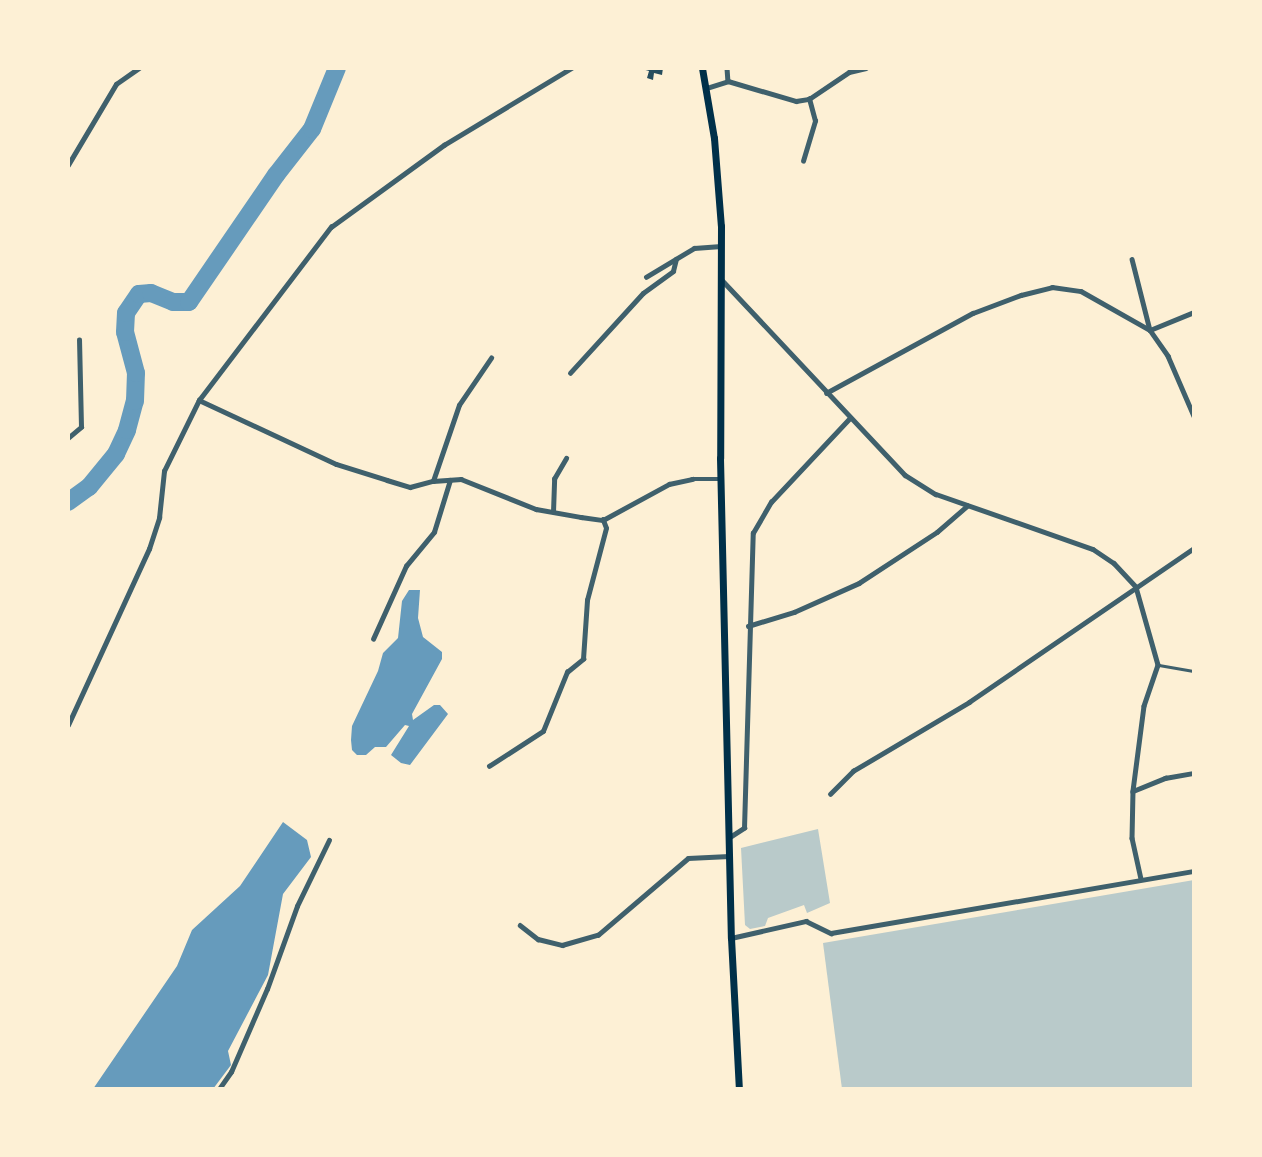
<!DOCTYPE html>
<style>
body{margin:0}
#map{position:relative;width:1262px;height:1157px;overflow:hidden;background:#fdf0d5;font-family:Ubuntu,sans-serif}
div>[style]{position:absolute}
[style*='--x']{left:calc(var(--x)*1px);top:calc(var(--y)*1px);width:calc(var(--w)*1px);rotate:calc(var(--a)*1deg)}
.green>*{inset:0;background:#b9caca}
.water>*{inset:0;background:#669bbc}
.river>*{height:18px;margin:-9px;padding:0 9px;transform-origin:9px;border-radius:9px;background:#669bbc}
.building>*{inset:0;background:#264d5e}
.service>*{height:2.5px;margin:-1.25px;padding:0 1.25px;transform-origin:1.25px;border-radius:1.25px;background:#3f606c}
.minor>*{height:4.5px;margin:-2.25px;padding:0 2.25px;transform-origin:2.25px;border-radius:2.25px;background:#3f606c}
.primary>*{height:7px;margin:-3.5px;padding:0 3.5px;transform-origin:3.5px;border-radius:3.5px;background:#003049}
span{translate:-50% -50%;white-space:nowrap;text-align:center;line-height:1.15;-webkit-text-stroke:6px #fdf0d5;paint-order:stroke}
.frame{position:absolute;inset:0;border:70px solid #fdf0d5;pointer-events:none}
</style>
<div id="map">
<div class="green">
<div style="clip-path:polygon(818px 829px,830px 903px,807px 913px,804px 905px,768px 918px,765px 926px,750px 929px,745px 925px,741px 848px)"></div>
<div style="clip-path:polygon(1194px 880px,1194px 1089px,842px 1089px,823px 943px)"></div>
</div>
<div class="water">
<div style="clip-path:polygon(409px 590px,420px 590px,418px 618px,423px 637px,442px 652px,442px 659px,412px 714px,413px 720px,434px 705px,440px 705px,448px 714px,410px 765px,401px 763px,391px 755px,409px 726px,405px 725px,386px 747px,375px 747px,366px 755px,357px 755px,352px 750px,351px 740px,352px 726px,378px 671px,383px 653px,398px 638px,402px 601px)"></div>
<div style="clip-path:polygon(283px 822px,307px 840px,311px 857px,283px 894px,268px 975px,228px 1051px,231px 1065px,213px 1089px,93px 1089px,177px 966px,192px 930px,240px 886px)"></div>
</div>
<div class="river">
<div style="--x:68;--y:502;--w:26;--a:-36"></div>
<div style="--x:89;--y:487;--w:43;--a:-50.7"></div>
<div style="--x:116;--y:454;--w:26;--a:-65"></div>
<div style="--x:127;--y:430;--w:30;--a:-75"></div>
<div style="--x:135;--y:401;--w:28;--a:-88"></div>
<div style="--x:136;--y:373;--w:42;--a:-105"></div>
<div style="--x:125;--y:332;--w:19;--a:-87"></div>
<div style="--x:126;--y:313;--w:23;--a:-56"></div>
<div style="--x:139;--y:294;--w:12;--a:-5"></div>
<div style="--x:151;--y:293;--w:24;--a:22"></div>
<div style="--x:173;--y:302;--w:16;--a:0"></div>
<div style="--x:189;--y:302;--w:154;--a:-55.6"></div>
<div style="--x:276;--y:175;--w:58;--a:-52"></div>
<div style="--x:312;--y:129;--w:66;--a:-67.7"></div>
</div>
<div class="building">
<div style="clip-path:polygon(663px 68px,662px 75px,654px 73px,653px 80px,647px 78px,649px 71px,642px 69px)"></div>
</div>
<div class="service">
<div style="--x:1159;--y:665;--w:36;--a:10"></div>
</div>
<div class="minor">
<div style="--x:727;--y:68;--w:13;--a:86"></div>
<div style="--x:707;--y:88;--w:22;--a:-18"></div>
<div style="--x:728;--y:81;--w:71;--a:16.4"></div>
<div style="--x:796;--y:101;--w:13;--a:-9"></div>
<div style="--x:809;--y:99;--w:48;--a:-34"></div>
<div style="--x:849;--y:72;--w:17;--a:-13"></div>
<div style="--x:803;--y:161;--w:42;--a:-73.3"></div>
<div style="--x:815;--y:121;--w:23;--a:-105"></div>
<div style="--x:68;--y:165;--w:94;--a:-59.3"></div>
<div style="--x:116;--y:84;--w:28;--a:-35"></div>
<div style="--x:1132;--y:259;--w:73;--a:75.8"></div>
<div style="--x:1150;--y:330;--w:32;--a:55"></div>
<div style="--x:1168;--y:356;--w:65;--a:66.6"></div>
<div style="--x:646;--y:277;--w:56;--a:-31.1"></div>
<div style="--x:694;--y:248;--w:27;--a:-4"></div>
<div style="--x:723;--y:281;--w:266;--a:46.8"></div>
<div style="--x:905;--y:475;--w:36;--a:32"></div>
<div style="--x:936;--y:494;--w:166;--a:19.3"></div>
<div style="--x:1093;--y:549;--w:25;--a:34"></div>
<div style="--x:1114;--y:563;--w:33;--a:47"></div>
<div style="--x:1136;--y:587;--w:81;--a:74.2"></div>
<div style="--x:1158;--y:665;--w:43;--a:108.9"></div>
<div style="--x:1144;--y:706;--w:86;--a:97.4"></div>
<div style="--x:1133;--y:791;--w:47;--a:91.2"></div>
<div style="--x:1132;--y:838;--w:42;--a:77.6"></div>
<div style="--x:1150;--y:330;--w:48;--a:-22.2"></div>
<div style="--x:570;--y:373;--w:108;--a:-47.6"></div>
<div style="--x:643;--y:293;--w:37;--a:-36"></div>
<div style="--x:673;--y:271;--w:12;--a:-76"></div>
<div style="--x:826;--y:393;--w:167;--a:-28.6"></div>
<div style="--x:973;--y:313;--w:51;--a:-20.6"></div>
<div style="--x:1021;--y:295;--w:32;--a:-14"></div>
<div style="--x:1052;--y:287;--w:29;--a:8"></div>
<div style="--x:1081;--y:291;--w:79;--a:29.5"></div>
<div style="--x:199;--y:400;--w:151;--a:25"></div>
<div style="--x:336;--y:464;--w:53;--a:17.4"></div>
<div style="--x:387;--y:480;--w:24;--a:17"></div>
<div style="--x:410;--y:487;--w:24;--a:-15"></div>
<div style="--x:433;--y:481;--w:28;--a:-4"></div>
<div style="--x:461;--y:479;--w:81;--a:21.8"></div>
<div style="--x:536;--y:509;--w:46;--a:10.1"></div>
<div style="--x:581;--y:517;--w:22;--a:8"></div>
<div style="--x:603;--y:520;--w:75;--a:-28.6"></div>
<div style="--x:669;--y:484;--w:24;--a:-12"></div>
<div style="--x:692;--y:479;--w:28;--a:0"></div>
<div style="--x:68;--y:438;--w:17;--a:-40"></div>
<div style="--x:81;--y:427;--w:87;--a:-91.3"></div>
<div style="--x:433;--y:481;--w:80;--a:-71.1"></div>
<div style="--x:459;--y:405;--w:57;--a:-55.8"></div>
<div style="--x:553;--y:512;--w:33;--a:-88"></div>
<div style="--x:554;--y:479;--w:24;--a:-60"></div>
<div style="--x:748;--y:626;--w:48;--a:-16.9"></div>
<div style="--x:794;--y:612;--w:71;--a:-24"></div>
<div style="--x:859;--y:583;--w:93;--a:-33.2"></div>
<div style="--x:937;--y:532;--w:40;--a:-41"></div>
<div style="--x:373;--y:639;--w:80;--a:-65.7"></div>
<div style="--x:406;--y:566;--w:44;--a:-50.5"></div>
<div style="--x:434;--y:532;--w:54;--a:-72.9"></div>
<div style="--x:68;--y:725;--w:194;--a:-65.3"></div>
<div style="--x:149;--y:549;--w:33;--a:-72"></div>
<div style="--x:159;--y:518;--w:47;--a:-83.9"></div>
<div style="--x:164;--y:471;--w:79;--a:-63.8"></div>
<div style="--x:199;--y:400;--w:218;--a:-52.7"></div>
<div style="--x:331;--y:227;--w:140;--a:-36"></div>
<div style="--x:444;--y:145;--w:149;--a:-31.2"></div>
<div style="--x:489;--y:766;--w:64;--a:-32.9"></div>
<div style="--x:543;--y:731;--w:64;--a:-67.9"></div>
<div style="--x:567;--y:672;--w:21;--a:-39"></div>
<div style="--x:583;--y:659;--w:59;--a:-86.1"></div>
<div style="--x:587;--y:600;--w:74;--a:-75.2"></div>
<div style="--x:606;--y:528;--w:9;--a:-111"></div>
<div style="--x:1133;--y:791;--w:35;--a:-22"></div>
<div style="--x:1165;--y:778;--w:29;--a:-10"></div>
<div style="--x:830;--y:794;--w:33;--a:-45"></div>
<div style="--x:853;--y:771;--w:135;--a:-30.7"></div>
<div style="--x:969;--y:702;--w:273;--a:-34.4"></div>
<div style="--x:730;--y:837;--w:17;--a:-33"></div>
<div style="--x:744;--y:828;--w:295;--a:-88.3"></div>
<div style="--x:753;--y:533;--w:36;--a:-60"></div>
<div style="--x:771;--y:502;--w:115;--a:-46.8"></div>
<div style="--x:520;--y:925;--w:23;--a:38"></div>
<div style="--x:538;--y:939;--w:25;--a:14"></div>
<div style="--x:562;--y:945;--w:37;--a:-16"></div>
<div style="--x:598;--y:935;--w:118;--a:-40.5"></div>
<div style="--x:688;--y:858;--w:41;--a:-2.8"></div>
<div style="--x:731;--y:938;--w:77;--a:-12.8"></div>
<div style="--x:806;--y:921;--w:28;--a:26"></div>
<div style="--x:831;--y:933;--w:368;--a:-9.7"></div>
<div style="--x:219;--y:1089;--w:21;--a:-55"></div>
<div style="--x:231;--y:1072;--w:90;--a:-66.6"></div>
<div style="--x:267;--y:989;--w:88;--a:-70.1"></div>
<div style="--x:297;--y:906;--w:73;--a:-64.1"></div>
</div>
<div class="primary">
<div style="--x:702;--y:68;--w:71;--a:80.3"></div>
<div style="--x:714;--y:138;--w:88;--a:85.5"></div>
<div style="--x:721;--y:226;--w:232;--a:90.2"></div>
<div style="--x:720;--y:458;--w:480;--a:88.7"></div>
<div style="--x:731;--y:938;--w:151;--a:87"></div>
</div>
<div class="frame"></div>
</div>
